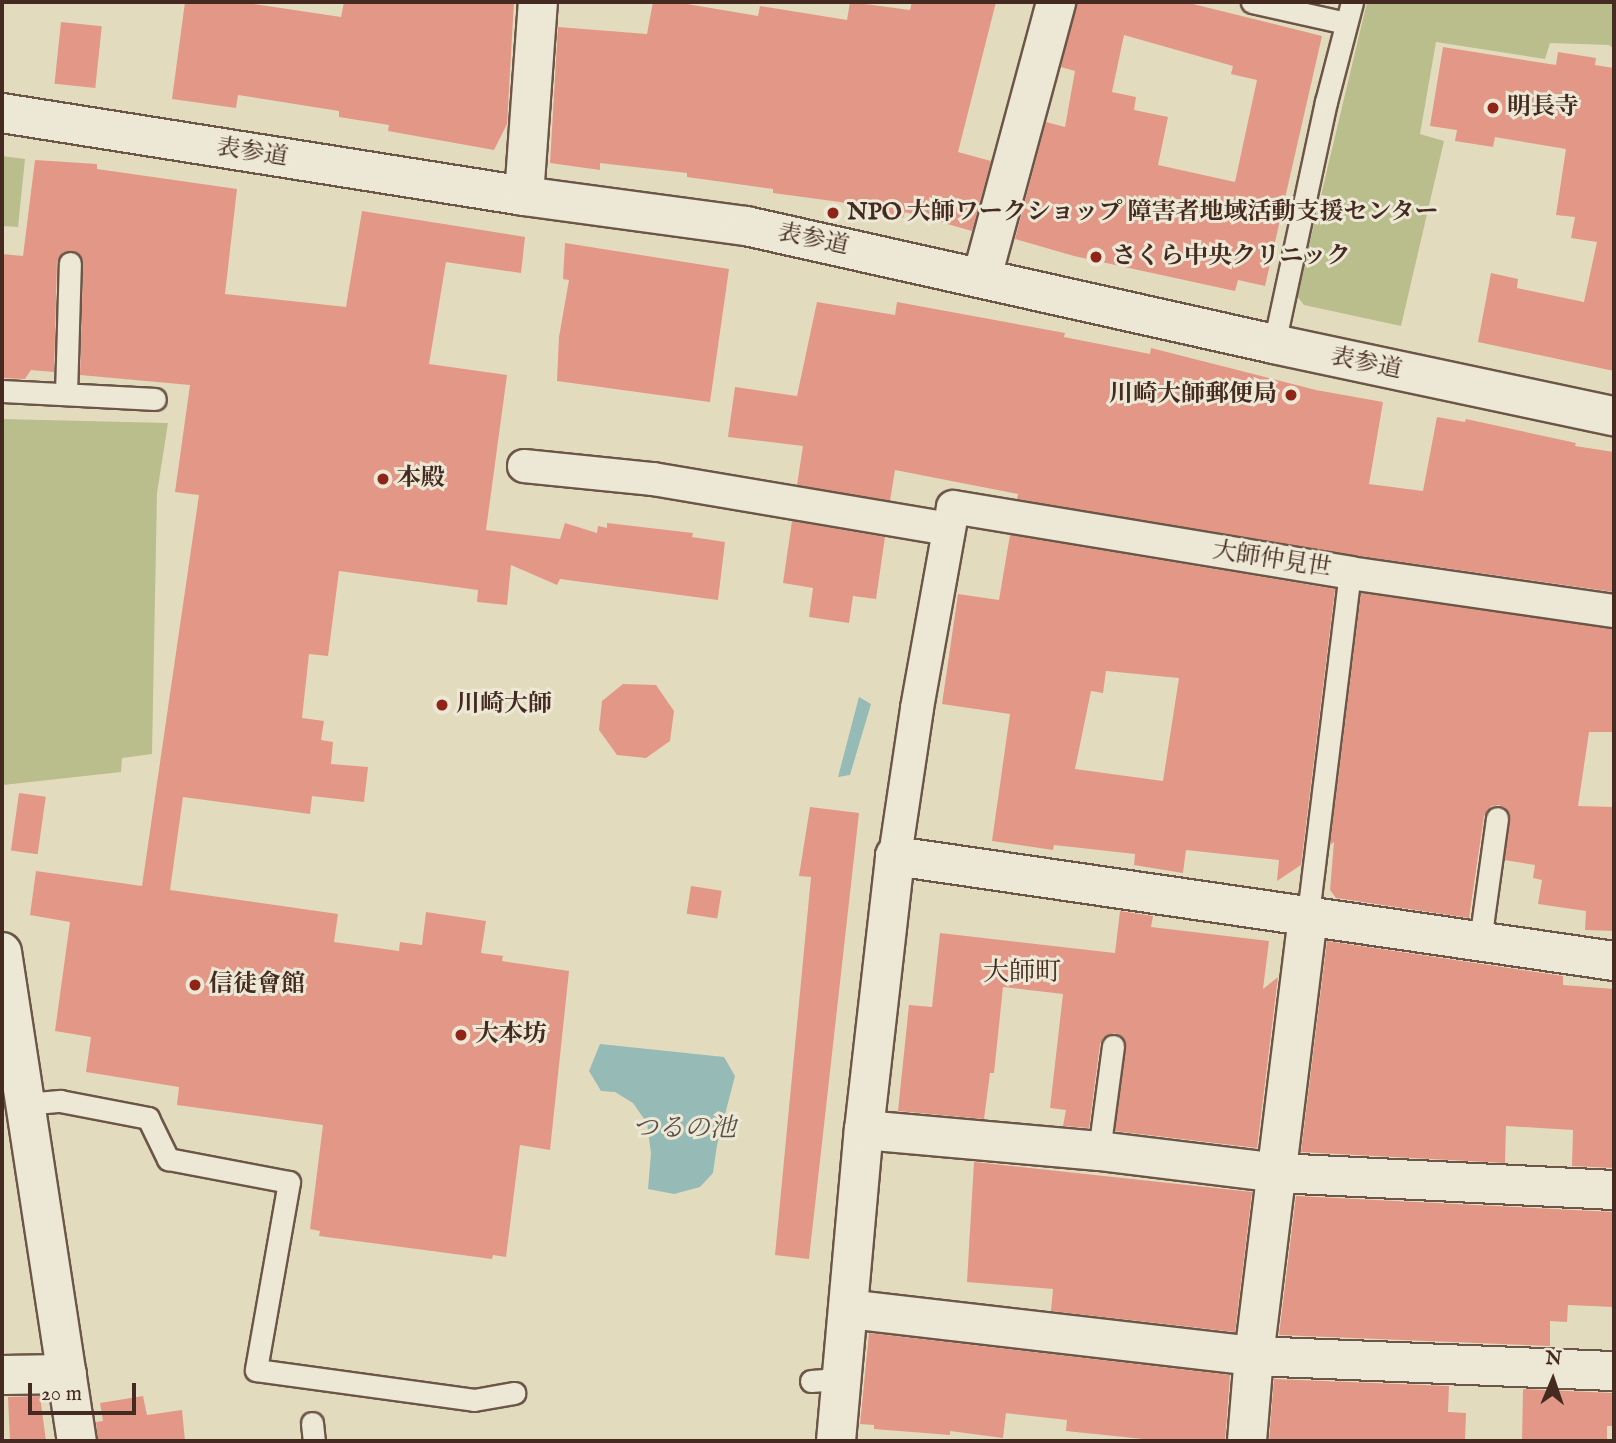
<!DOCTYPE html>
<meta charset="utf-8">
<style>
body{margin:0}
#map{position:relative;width:1616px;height:1443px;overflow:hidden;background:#e3dbbe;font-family:"IM FELL English","Noto Serif JP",serif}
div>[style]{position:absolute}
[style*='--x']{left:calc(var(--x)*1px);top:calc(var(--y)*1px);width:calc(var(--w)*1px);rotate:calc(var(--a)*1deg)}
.green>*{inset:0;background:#babe8d}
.water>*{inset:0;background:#96bab6}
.building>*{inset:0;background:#e39887;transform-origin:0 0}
.roads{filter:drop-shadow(2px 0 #6c5648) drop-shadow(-2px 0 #6c5648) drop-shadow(0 2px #6c5648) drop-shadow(0 -2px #6c5648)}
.service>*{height:21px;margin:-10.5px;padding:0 10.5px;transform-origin:10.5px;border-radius:10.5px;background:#ede8d5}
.pedestrian>*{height:32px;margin:-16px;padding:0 16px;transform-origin:16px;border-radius:16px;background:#ede8d5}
.minor>*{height:38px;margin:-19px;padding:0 19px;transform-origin:19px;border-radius:19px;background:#ede8d5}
.tertiary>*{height:38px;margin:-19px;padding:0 19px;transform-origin:19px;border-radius:19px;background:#ede8d5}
.dots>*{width:19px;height:19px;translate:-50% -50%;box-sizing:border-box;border:4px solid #ede8d5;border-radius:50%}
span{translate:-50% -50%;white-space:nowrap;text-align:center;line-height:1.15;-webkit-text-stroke:6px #ede8d5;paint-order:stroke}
.poi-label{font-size:24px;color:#442a20;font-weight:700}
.left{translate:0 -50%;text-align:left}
.right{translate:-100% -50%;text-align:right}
.street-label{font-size:24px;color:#442a20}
.neighbourhood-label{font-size:26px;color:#442a20}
.water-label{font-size:26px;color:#584e46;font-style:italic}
.frame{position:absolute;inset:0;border:4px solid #442a20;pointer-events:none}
.north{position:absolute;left:1518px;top:1345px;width:70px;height:70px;-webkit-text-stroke:5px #ede8d5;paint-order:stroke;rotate:2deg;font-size:19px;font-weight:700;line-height:28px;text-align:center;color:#442a20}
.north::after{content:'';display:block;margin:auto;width:24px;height:32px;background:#442a20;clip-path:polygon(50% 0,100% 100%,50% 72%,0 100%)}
.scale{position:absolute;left:28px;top:1383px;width:108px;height:32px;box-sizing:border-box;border:4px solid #442a20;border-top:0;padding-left:9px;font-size:21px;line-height:24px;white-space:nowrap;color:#442a20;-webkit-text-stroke:5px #ede8d5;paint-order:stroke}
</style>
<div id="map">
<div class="green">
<div style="clip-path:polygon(1367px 2px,1614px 2px,1614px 49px,1609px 45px,1550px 43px,1545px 59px,1436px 42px,1420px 134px,1444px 141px,1401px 326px,1304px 305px,1297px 296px)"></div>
<div style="clip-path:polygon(2px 156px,25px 159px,18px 227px,2px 226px)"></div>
<div style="clip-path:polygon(2px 419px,168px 423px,157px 493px,152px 754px,122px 758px,121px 772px,3px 785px)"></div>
</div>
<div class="water">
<div style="clip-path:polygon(859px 697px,871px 704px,850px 775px,838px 777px)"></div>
<div style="clip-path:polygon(600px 1044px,724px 1057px,735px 1076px,717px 1145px,713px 1173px,700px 1187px,674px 1194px,648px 1189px,651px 1153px,647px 1123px,633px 1103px,615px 1092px,601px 1091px,589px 1071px)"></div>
</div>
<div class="building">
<div style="clip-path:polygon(185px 2px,240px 2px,341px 17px,344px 2px,514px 2px,507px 124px,494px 150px,388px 131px,389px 125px,339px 117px,339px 111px,238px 95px,236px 108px,172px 99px)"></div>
<div style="clip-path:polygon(653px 2px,675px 2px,758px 16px,760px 6px,847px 20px,850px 2px,910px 10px,912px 2px,996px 2px,958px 152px,991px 161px,972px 231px,905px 212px,903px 218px,840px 202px,773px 193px,773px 189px,687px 177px,687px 173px,600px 163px,600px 170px,550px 163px,558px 27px,647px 34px)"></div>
<div style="clip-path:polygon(evenodd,1077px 2px,1185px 2px,1322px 36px,1265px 286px,1238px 280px,1235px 291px,1074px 256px,1015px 239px,1046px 122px,1065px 127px,1075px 71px,1061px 67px,1077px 2px,1124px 35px,1233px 66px,1231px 74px,1257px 80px,1235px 182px,1158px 165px,1168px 117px,1134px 110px,1136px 97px,1112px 92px,1124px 35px)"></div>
<div style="left:61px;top:22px;width:41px;height:62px;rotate:6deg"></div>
<div style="clip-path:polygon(1443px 47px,1556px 65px,1558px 52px,1596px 58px,1595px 65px,1614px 68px,1614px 371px,1478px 342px,1491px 273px,1518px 279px,1517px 288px,1584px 302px,1597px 242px,1571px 238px,1575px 217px,1556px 215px,1566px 149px,1495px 137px,1493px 147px,1455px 141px,1457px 130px,1430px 126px)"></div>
<div style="clip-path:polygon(35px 160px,97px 164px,97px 169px,237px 189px,225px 294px,346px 307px,362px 211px,525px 237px,521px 273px,446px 262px,429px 364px,507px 375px,486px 530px,560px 539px,565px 523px,597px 533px,598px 526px,607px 528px,607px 523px,693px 533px,692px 537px,725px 542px,718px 600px,560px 579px,557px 585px,511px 565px,507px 605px,477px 602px,478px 590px,339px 571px,328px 656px,309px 654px,302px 718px,324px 721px,321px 740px,333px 742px,331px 764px,368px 767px,364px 802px,312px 796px,310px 814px,183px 797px,170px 890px,338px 914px,334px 942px,399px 951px,400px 942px,422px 945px,426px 912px,486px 921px,481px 953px,503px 956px,502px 961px,569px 971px,550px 1150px,520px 1145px,506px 1257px,493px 1255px,492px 1259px,319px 1236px,320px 1231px,310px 1229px,323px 1125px,177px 1105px,179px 1087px,86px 1072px,91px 1037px,55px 1031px,70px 922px,30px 915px,36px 871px,142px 886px,199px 495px,175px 492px,190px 385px,80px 375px,83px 263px,76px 252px,63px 252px,57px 262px,54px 372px,31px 370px,25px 379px,2px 378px,2px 254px,23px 256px)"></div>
<div style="clip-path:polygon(565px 243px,729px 269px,710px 402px,557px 381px,559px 337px,569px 280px,563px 279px)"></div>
<div style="clip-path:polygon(817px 302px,895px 315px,897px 302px,1065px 333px,1064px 337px,1150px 354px,1151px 348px,1316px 390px,1383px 402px,1369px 484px,1423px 491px,1437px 417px,1465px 422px,1466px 419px,1576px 443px,1575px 446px,1614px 452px,1614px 592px,1353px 555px,1017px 499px,1018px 494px,895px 470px,890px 501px,797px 485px,803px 446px,728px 437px,735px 387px,797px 396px)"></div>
<div style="clip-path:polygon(792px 521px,885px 537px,876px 599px,853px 596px,849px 623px,809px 617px,813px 588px,783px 583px)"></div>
<div style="clip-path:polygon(evenodd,1010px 535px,1335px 589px,1301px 865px,1277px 881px,1279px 860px,1186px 850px,1183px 873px,1134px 865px,1135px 854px,1054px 845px,1053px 850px,992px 841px,1010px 714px,942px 704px,958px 594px,999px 600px,1010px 535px,1106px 671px,1179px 678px,1163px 781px,1075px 769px,1091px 691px,1103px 693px,1106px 671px)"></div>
<div style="clip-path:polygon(1361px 593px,1614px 629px,1614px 732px,1589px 732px,1578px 806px,1614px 807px,1614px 931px,1585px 930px,1586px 911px,1538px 904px,1542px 880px,1533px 878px,1535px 865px,1504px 860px,1510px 819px,1506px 808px,1499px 805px,1491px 806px,1484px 816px,1469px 918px,1336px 898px,1330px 890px,1334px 842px,1330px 845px)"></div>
<div style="clip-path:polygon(623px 684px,656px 685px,674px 711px,670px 741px,646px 758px,617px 755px,599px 730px,602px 701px)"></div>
<div style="left:19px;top:793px;width:27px;height:58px;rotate:8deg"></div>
<div style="clip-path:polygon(810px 807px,859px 813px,809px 1259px,775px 1255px,811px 877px,799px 876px)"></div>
<div style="left:691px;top:886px;width:31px;height:28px;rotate:9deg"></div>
<div style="clip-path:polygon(1120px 911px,1153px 916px,1151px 927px,1269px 941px,1263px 989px,1278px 977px,1257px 1148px,1115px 1131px,1126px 1047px,1121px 1036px,1114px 1033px,1103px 1038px,1100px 1044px,1089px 1128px,1063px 1126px,1066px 1110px,1050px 1108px,1063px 994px,1003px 987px,994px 1073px,990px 1073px,984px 1119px,898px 1111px,909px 1005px,932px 1007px,940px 933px,1115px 953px)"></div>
<div style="clip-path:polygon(1327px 941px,1563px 976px,1563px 985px,1614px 989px,1614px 1168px,1572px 1166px,1573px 1130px,1506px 1126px,1505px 1163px,1301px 1152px)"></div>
<div style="clip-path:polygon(974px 1162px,1252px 1192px,1235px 1332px,1051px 1311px,1053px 1289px,967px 1282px)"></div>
<div style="clip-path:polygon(1296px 1196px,1614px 1212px,1614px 1307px,1568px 1305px,1567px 1322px,1550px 1321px,1550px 1346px,1279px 1335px)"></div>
<div style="clip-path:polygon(869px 1333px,1230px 1375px,1225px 1441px,1163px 1441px,1066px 1431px,1067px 1420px,1006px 1413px,1003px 1438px,950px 1431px,950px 1435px,874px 1429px,874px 1425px,860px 1424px)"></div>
<div style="clip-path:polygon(1274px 1379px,1449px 1386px,1448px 1412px,1466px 1413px,1465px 1441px,1269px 1441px)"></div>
<div style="clip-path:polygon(1523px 1389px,1613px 1393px,1613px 1426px,1607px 1426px,1607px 1441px,1522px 1441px)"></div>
<div style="clip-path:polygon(40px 1396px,46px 1441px,10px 1441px,8px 1397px)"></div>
<div style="clip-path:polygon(143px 1396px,147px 1415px,182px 1410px,185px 1441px,98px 1441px,96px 1422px,103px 1421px,100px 1403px)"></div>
</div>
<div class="roads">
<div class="service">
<div style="--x:1252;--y:2;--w:96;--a:12.6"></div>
<div style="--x:1274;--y:344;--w:248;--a:-77.9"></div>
<div style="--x:1326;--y:102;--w:103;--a:-75.4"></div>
<div style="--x:2;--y:391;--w:153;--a:3"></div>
<div style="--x:66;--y:394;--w:131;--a:-88.3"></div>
<div style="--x:1308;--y:914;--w:344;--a:-83"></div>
<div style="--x:1480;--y:941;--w:124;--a:-82.1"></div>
<div style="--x:24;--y:1104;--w:36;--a:-5"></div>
<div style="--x:60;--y:1101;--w:90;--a:10.9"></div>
<div style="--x:148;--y:1118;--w:46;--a:64"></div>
<div style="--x:168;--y:1159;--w:123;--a:10.8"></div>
<div style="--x:289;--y:1182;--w:191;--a:100"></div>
<div style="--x:256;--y:1370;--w:220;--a:7.8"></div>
<div style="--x:474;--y:1400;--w:41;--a:-9.9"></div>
<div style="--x:1099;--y:1151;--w:106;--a:-82.4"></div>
<div style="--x:811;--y:1381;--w:31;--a:-4"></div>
<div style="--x:312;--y:1423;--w:18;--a:84"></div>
</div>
<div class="pedestrian">
<div style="--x:524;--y:466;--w:130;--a:5.8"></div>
<div style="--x:653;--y:479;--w:299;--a:9.6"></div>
<div style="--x:895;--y:856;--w:150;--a:-81.5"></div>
<div style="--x:917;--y:708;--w:204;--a:-79.8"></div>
<div style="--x:953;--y:507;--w:402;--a:9.4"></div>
<div style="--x:1350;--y:573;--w:267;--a:8.2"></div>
</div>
<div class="minor">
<div style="--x:524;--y:196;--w:195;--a:-85.9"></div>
<div style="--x:982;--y:277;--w:285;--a:-74.9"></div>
<div style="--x:2;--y:952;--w:495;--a:81.3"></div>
<div style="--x:864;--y:1130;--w:236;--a:5.1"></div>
<div style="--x:1099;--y:1151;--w:180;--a:7"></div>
<div style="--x:1278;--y:1173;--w:336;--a:2.9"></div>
<div style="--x:848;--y:1309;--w:409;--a:6.6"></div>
<div style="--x:1254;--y:1356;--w:360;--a:2.4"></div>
<div style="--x:2;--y:1375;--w:65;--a:-0.9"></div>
<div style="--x:836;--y:1441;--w:312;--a:-84.9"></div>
<div style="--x:864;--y:1130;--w:276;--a:-83.5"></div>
<div style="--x:895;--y:856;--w:727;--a:8.31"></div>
<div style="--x:1247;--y:1441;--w:85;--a:-85.3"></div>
<div style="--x:1254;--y:1356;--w:445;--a:-83"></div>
</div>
<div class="tertiary">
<div style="--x:2;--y:113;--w:529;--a:9.03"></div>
<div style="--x:524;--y:196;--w:224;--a:7.7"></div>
<div style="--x:746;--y:226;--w:541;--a:12.6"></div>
<div style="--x:1274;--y:344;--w:348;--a:12"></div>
</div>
</div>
<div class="dots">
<div style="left:1493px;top:108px;background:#8f2418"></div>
<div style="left:833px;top:213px;background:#8f2418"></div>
<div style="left:1096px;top:257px;background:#8f2418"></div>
<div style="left:1291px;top:395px;background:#8f2418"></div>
<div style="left:383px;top:479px;background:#8f2418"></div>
<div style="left:442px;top:705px;background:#8f2418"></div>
<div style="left:195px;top:985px;background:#8f2418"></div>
<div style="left:461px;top:1035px;background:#8f2418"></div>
</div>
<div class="poi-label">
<span class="left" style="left:1507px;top:108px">明長寺</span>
<span class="left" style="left:847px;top:213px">NPO 大師ワークショップ 障害者地域活動支援センター</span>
<span class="left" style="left:1112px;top:257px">さくら中央クリニック</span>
<span class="right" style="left:1277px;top:395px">川崎大師郵便局</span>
<span class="left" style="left:397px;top:479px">本殿</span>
<span class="left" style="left:456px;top:705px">川崎大師</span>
<span class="left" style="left:209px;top:985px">信徒會館</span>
<span class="left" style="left:475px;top:1035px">大本坊</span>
</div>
<div class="street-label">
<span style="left:252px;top:153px;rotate:9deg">表参道</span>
<span style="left:813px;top:240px;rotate:12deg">表参道</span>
<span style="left:1366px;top:364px;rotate:12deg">表参道</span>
<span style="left:1272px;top:560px;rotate:9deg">大師仲見世</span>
</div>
<div class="neighbourhood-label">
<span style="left:1022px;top:973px">大師町</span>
</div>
<div class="water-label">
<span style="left:684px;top:1129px">つるの池</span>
</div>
<div class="frame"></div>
<div class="north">N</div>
<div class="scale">20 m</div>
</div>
